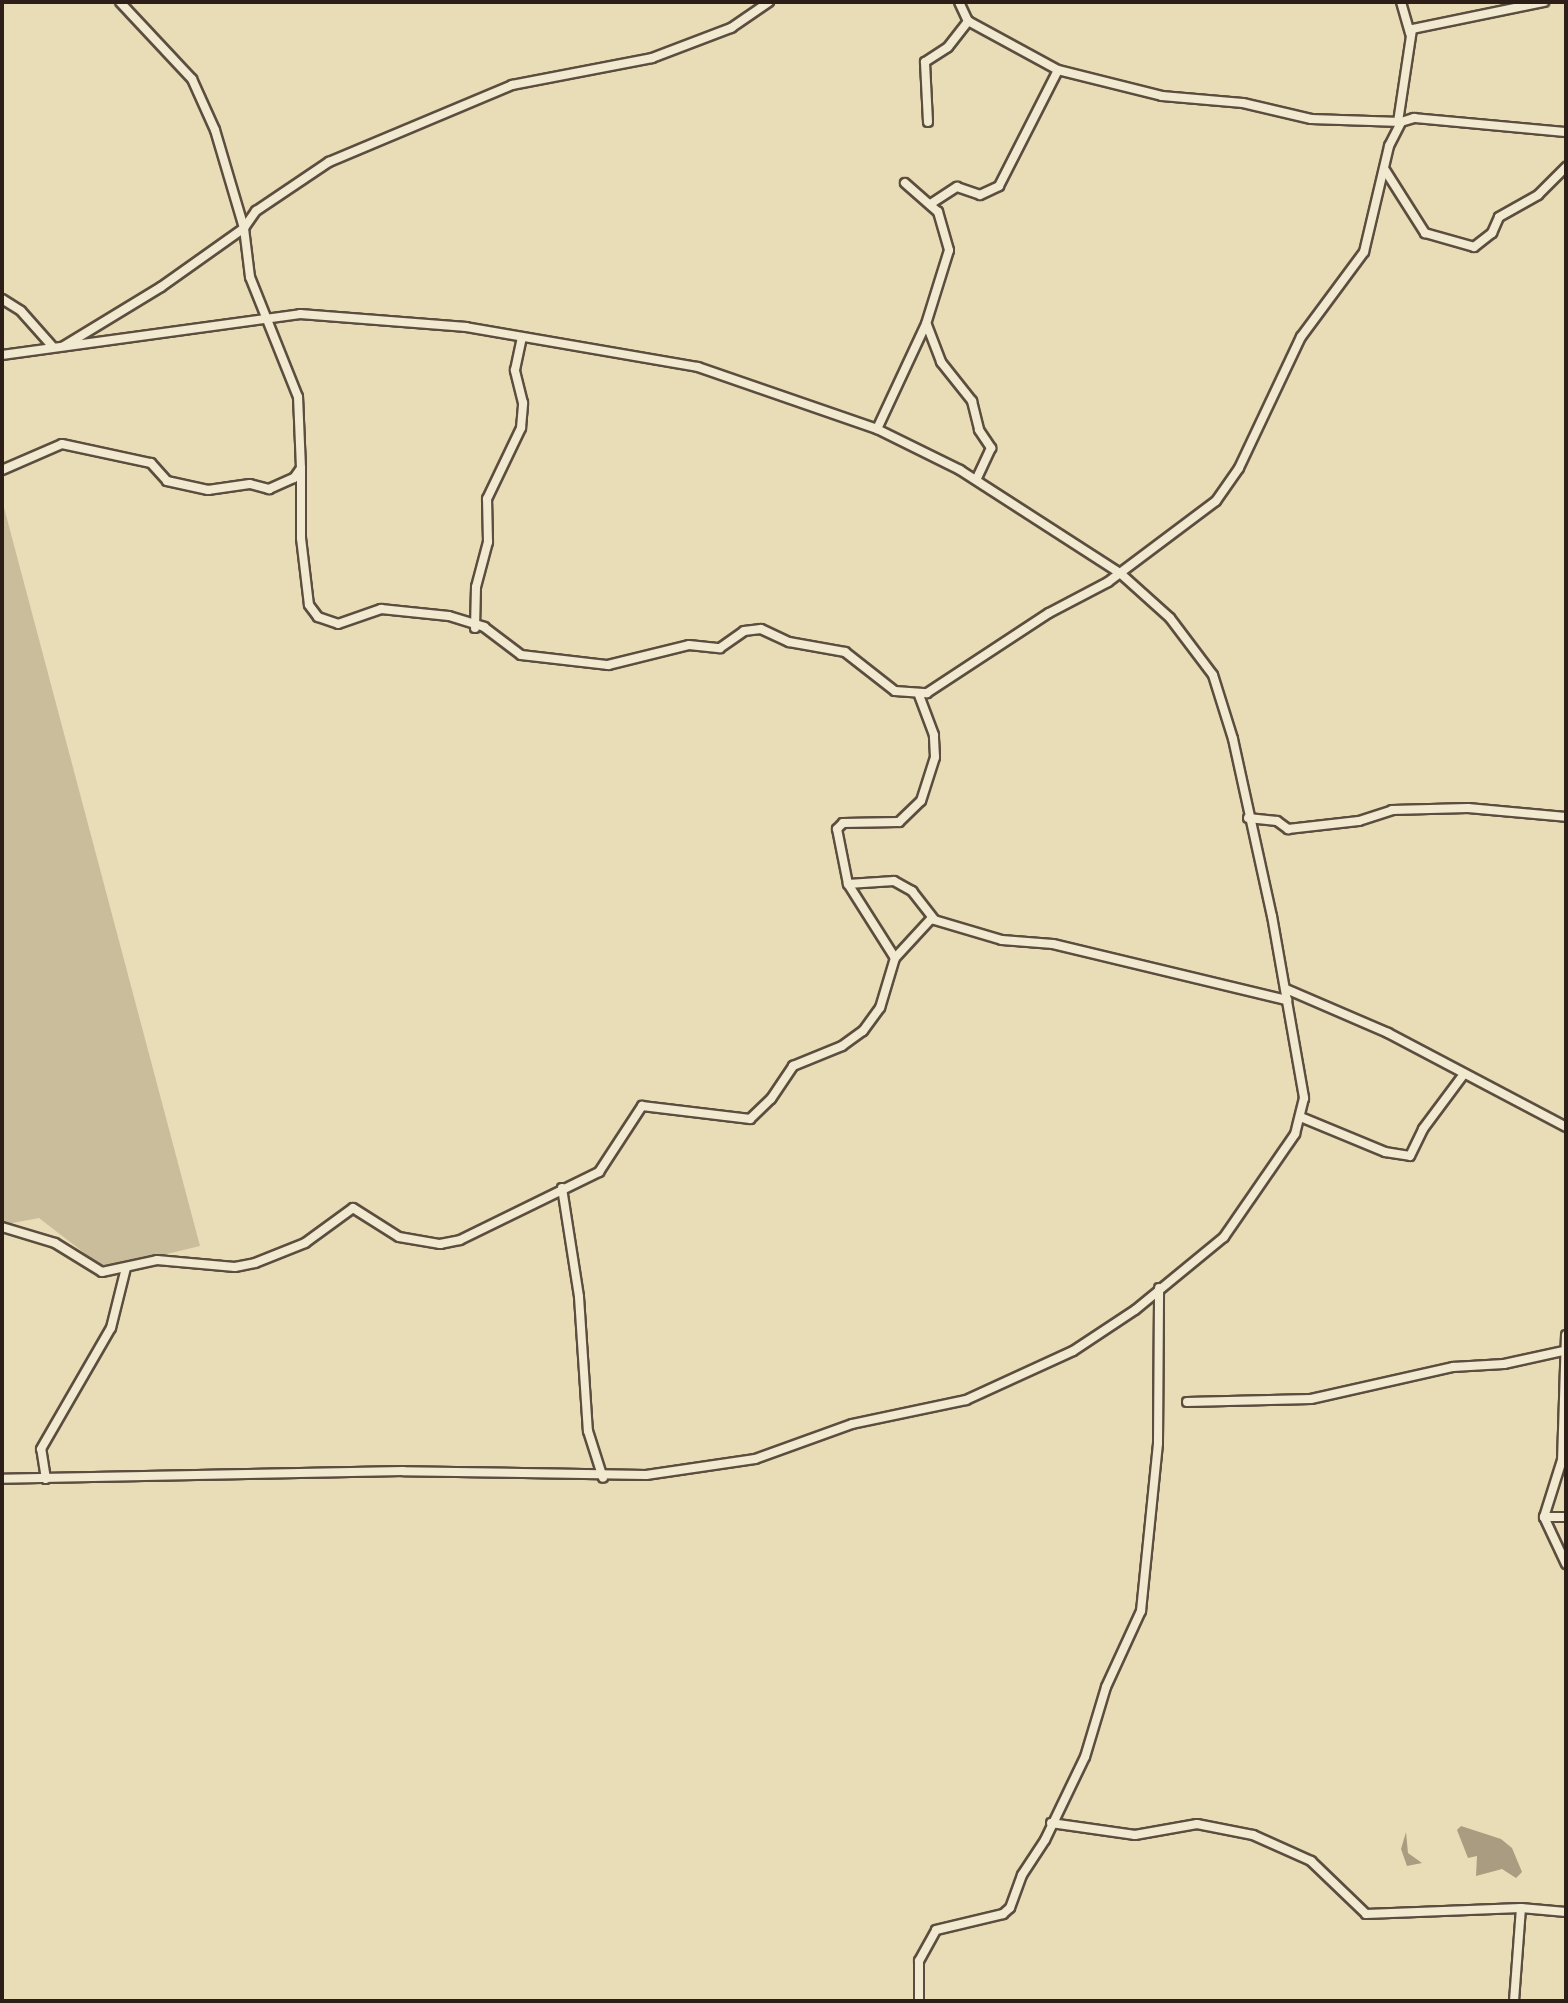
<!DOCTYPE html>
<style>
body{margin:0}
#map{position:relative;width:1568px;height:2003px;overflow:hidden;background:#e9ddb7;font-family:Cardo,serif}
div>[style]{position:absolute}
[style*='--x']{left:calc(var(--x)*1px);top:calc(var(--y)*1px);width:calc(var(--w)*1px);rotate:calc(var(--a)*1deg)}
.green>*{inset:0;background:#c9bd9c}
.water>*{inset:0;background:#a99c81}
.roads{filter:drop-shadow(2px 0 #5c4e3f) drop-shadow(-2px 0 #5c4e3f) drop-shadow(0 2px #5c4e3f) drop-shadow(0 -2px #5c4e3f)}
.minor>*{height:8px;margin:-4px;padding:0 4px;transform-origin:4px;border-radius:4px;background:#f1e9d0}
span{translate:-50% -50%;white-space:nowrap;text-align:center;line-height:1.15;-webkit-text-stroke:7px #f1e9d0;paint-order:stroke}
.frame{position:absolute;inset:0;border:4px solid #2d1f17;pointer-events:none}
</style>
<div id="map">
<div class="green">
<div style="clip-path:polygon(2px 500px,200px 1246px,105px 1269px,39px 1218px,2px 1225px)"></div>
</div>
<div class="water">
<div style="clip-path:polygon(1461px 1826px,1501px 1839px,1512px 1848px,1522px 1872px,1516px 1878px,1502px 1869px,1476px 1876px,1477px 1856px,1468px 1858px,1457px 1830px)"></div>
<div style="clip-path:polygon(1406px 1832px,1408px 1853px,1422px 1863px,1407px 1866px,1401px 1849px)"></div>
</div>
<div class="roads">
<div class="minor">
<div style="--x:959;--y:2;--w:21;--a:65"></div>
<div style="--x:968;--y:21;--w:102;--a:28.6"></div>
<div style="--x:1058;--y:70;--w:107;--a:14"></div>
<div style="--x:1162;--y:96;--w:81;--a:4.9"></div>
<div style="--x:1243;--y:103;--w:70;--a:13.2"></div>
<div style="--x:1311;--y:119;--w:90;--a:1.9"></div>
<div style="--x:1401;--y:2;--w:33;--a:74"></div>
<div style="--x:928;--y:122;--w:60;--a:-92.9"></div>
<div style="--x:925;--y:62;--w:27;--a:-33"></div>
<div style="--x:948;--y:47;--w:33;--a:-52"></div>
<div style="--x:1398;--y:122;--w:94;--a:-81.4"></div>
<div style="--x:1412;--y:29;--w:135;--a:-11.6"></div>
<div style="--x:1385;--y:170;--w:75;--a:57.6"></div>
<div style="--x:1425;--y:233;--w:51;--a:15.9"></div>
<div style="--x:1474;--y:247;--w:23;--a:-38"></div>
<div style="--x:1492;--y:233;--w:17;--a:-66"></div>
<div style="--x:1499;--y:217;--w:45;--a:-29.4"></div>
<div style="--x:1538;--y:195;--w:40;--a:-45"></div>
<div style="--x:932;--y:203;--w:30;--a:-33"></div>
<div style="--x:957;--y:187;--w:24;--a:19"></div>
<div style="--x:980;--y:195;--w:21;--a:-25"></div>
<div style="--x:999;--y:186;--w:130;--a:-63"></div>
<div style="--x:2;--y:299;--w:22;--a:32"></div>
<div style="--x:21;--y:311;--w:48;--a:48.4"></div>
<div style="--x:927;--y:325;--w:40;--a:69"></div>
<div style="--x:941;--y:362;--w:50;--a:51.5"></div>
<div style="--x:972;--y:401;--w:30;--a:76"></div>
<div style="--x:979;--y:430;--w:22;--a:56"></div>
<div style="--x:991;--y:448;--w:35;--a:115"></div>
<div style="--x:64;--y:346;--w:114;--a:-31.3"></div>
<div style="--x:161;--y:287;--w:102;--a:-35.4"></div>
<div style="--x:244;--y:228;--w:21;--a:-55"></div>
<div style="--x:256;--y:211;--w:88;--a:-33.9"></div>
<div style="--x:329;--y:162;--w:199;--a:-22.8"></div>
<div style="--x:512;--y:85;--w:143;--a:-10.9"></div>
<div style="--x:652;--y:58;--w:85;--a:-20.8"></div>
<div style="--x:731;--y:28;--w:46;--a:-34.4"></div>
<div style="--x:2;--y:355;--w:301;--a:-7.8"></div>
<div style="--x:300;--y:314;--w:167;--a:4.5"></div>
<div style="--x:466;--y:327;--w:235;--a:9.8"></div>
<div style="--x:698;--y:367;--w:189;--a:19.1"></div>
<div style="--x:877;--y:429;--w:93;--a:26.3"></div>
<div style="--x:960;--y:470;--w:190;--a:32.8"></div>
<div style="--x:1120;--y:573;--w:67;--a:42"></div>
<div style="--x:1170;--y:618;--w:71;--a:53"></div>
<div style="--x:1213;--y:675;--w:67;--a:72.6"></div>
<div style="--x:1233;--y:739;--w:181;--a:77.6"></div>
<div style="--x:1272;--y:916;--w:185;--a:80"></div>
<div style="--x:1304;--y:1098;--w:37;--a:104"></div>
<div style="--x:1295;--y:1134;--w:125;--a:124.6"></div>
<div style="--x:1224;--y:1237;--w:115;--a:140.6"></div>
<div style="--x:1135;--y:1310;--w:74;--a:146.5"></div>
<div style="--x:1073;--y:1351;--w:118;--a:155.4"></div>
<div style="--x:966;--y:1400;--w:116;--a:168.1"></div>
<div style="--x:852;--y:1424;--w:103;--a:160.2"></div>
<div style="--x:755;--y:1459;--w:110;--a:171.6"></div>
<div style="--x:646;--y:1475;--w:243;--a:-179.1"></div>
<div style="--x:403;--y:1471;--w:401;--a:178.9"></div>
<div style="--x:877;--y:429;--w:116;--a:-65"></div>
<div style="--x:926;--y:324;--w:77;--a:-72.7"></div>
<div style="--x:949;--y:250;--w:40;--a:-106"></div>
<div style="--x:938;--y:212;--w:44;--a:-138.7"></div>
<div style="--x:301;--y:468;--w:70;--a:90"></div>
<div style="--x:301;--y:538;--w:67;--a:83.2"></div>
<div style="--x:309;--y:605;--w:15;--a:53"></div>
<div style="--x:318;--y:617;--w:21;--a:19"></div>
<div style="--x:338;--y:624;--w:46;--a:-19.2"></div>
<div style="--x:381;--y:609;--w:68;--a:5.9"></div>
<div style="--x:449;--y:616;--w:37;--a:17"></div>
<div style="--x:484;--y:627;--w:46;--a:37.1"></div>
<div style="--x:521;--y:655;--w:88;--a:6.6"></div>
<div style="--x:608;--y:665;--w:83;--a:-13.9"></div>
<div style="--x:689;--y:645;--w:31;--a:6"></div>
<div style="--x:720;--y:648;--w:29;--a:-35"></div>
<div style="--x:744;--y:631;--w:17;--a:-7"></div>
<div style="--x:761;--y:629;--w:31;--a:25"></div>
<div style="--x:789;--y:642;--w:57;--a:10.1"></div>
<div style="--x:845;--y:652;--w:63;--a:38"></div>
<div style="--x:895;--y:691;--w:32;--a:4"></div>
<div style="--x:927;--y:693;--w:146;--a:-33.3"></div>
<div style="--x:1049;--y:613;--w:67;--a:-27.7"></div>
<div style="--x:1108;--y:582;--w:135;--a:-36.9"></div>
<div style="--x:1216;--y:501;--w:40;--a:-55.1"></div>
<div style="--x:1239;--y:468;--w:145;--a:-64.7"></div>
<div style="--x:1301;--y:337;--w:106;--a:-53.5"></div>
<div style="--x:1364;--y:252;--w:109;--a:-76.7"></div>
<div style="--x:1389;--y:146;--w:27;--a:-63"></div>
<div style="--x:1401;--y:122;--w:14;--a:-17"></div>
<div style="--x:1414;--y:118;--w:153;--a:5.3"></div>
<div style="--x:2;--y:470;--w:65;--a:-23.4"></div>
<div style="--x:62;--y:444;--w:91;--a:12.1"></div>
<div style="--x:151;--y:463;--w:24;--a:48"></div>
<div style="--x:167;--y:481;--w:42;--a:12.4"></div>
<div style="--x:208;--y:490;--w:42;--a:-8.1"></div>
<div style="--x:250;--y:484;--w:20;--a:15"></div>
<div style="--x:269;--y:489;--w:27;--a:-24"></div>
<div style="--x:294;--y:478;--w:12;--a:-55"></div>
<div style="--x:301;--y:468;--w:71;--a:-92.4"></div>
<div style="--x:298;--y:397;--w:129;--a:-111.8"></div>
<div style="--x:250;--y:277;--w:49;--a:-97"></div>
<div style="--x:244;--y:228;--w:102;--a:-106.5"></div>
<div style="--x:215;--y:130;--w:56;--a:-114.3"></div>
<div style="--x:192;--y:79;--w:105;--a:-133.1"></div>
<div style="--x:475;--y:628;--w:41;--a:-88.6"></div>
<div style="--x:476;--y:587;--w:47;--a:-75.1"></div>
<div style="--x:488;--y:542;--w:43;--a:-91.3"></div>
<div style="--x:487;--y:499;--w:79;--a:-64.4"></div>
<div style="--x:521;--y:428;--w:25;--a:-85"></div>
<div style="--x:523;--y:403;--w:34;--a:-104"></div>
<div style="--x:515;--y:370;--w:33;--a:-78"></div>
<div style="--x:1248;--y:818;--w:29;--a:6"></div>
<div style="--x:1277;--y:821;--w:14;--a:36"></div>
<div style="--x:1288;--y:829;--w:71;--a:-6.4"></div>
<div style="--x:1359;--y:821;--w:35;--a:-18"></div>
<div style="--x:1392;--y:810;--w:76;--a:-1.5"></div>
<div style="--x:1468;--y:808;--w:98;--a:5.2"></div>
<div style="--x:848;--y:884;--w:46;--a:-3.7"></div>
<div style="--x:894;--y:881;--w:21;--a:29"></div>
<div style="--x:912;--y:891;--w:36;--a:52"></div>
<div style="--x:895;--y:958;--w:88;--a:-122.4"></div>
<div style="--x:848;--y:884;--w:56;--a:-101.3"></div>
<div style="--x:837;--y:829;--w:8;--a:-45"></div>
<div style="--x:843;--y:823;--w:56;--a:-1"></div>
<div style="--x:899;--y:822;--w:30;--a:-44"></div>
<div style="--x:921;--y:801;--w:46;--a:-72.3"></div>
<div style="--x:935;--y:757;--w:22;--a:-93"></div>
<div style="--x:934;--y:735;--w:43;--a:-110.6"></div>
<div style="--x:1286;--y:989;--w:111;--a:23.3"></div>
<div style="--x:1388;--y:1033;--w:201;--a:27.8"></div>
<div style="--x:1303;--y:1118;--w:89;--a:22.5"></div>
<div style="--x:1385;--y:1152;--w:25;--a:9"></div>
<div style="--x:1410;--y:1156;--w:30;--a:-64"></div>
<div style="--x:1423;--y:1129;--w:69;--a:-53.3"></div>
<div style="--x:562;--y:1188;--w:110;--a:81.1"></div>
<div style="--x:579;--y:1297;--w:134;--a:86.2"></div>
<div style="--x:588;--y:1431;--w:49;--a:72.3"></div>
<div style="--x:2;--y:1227;--w:55;--a:16.8"></div>
<div style="--x:55;--y:1243;--w:55;--a:31.7"></div>
<div style="--x:102;--y:1272;--w:56;--a:-12.3"></div>
<div style="--x:157;--y:1260;--w:78;--a:5.1"></div>
<div style="--x:235;--y:1267;--w:20;--a:-11"></div>
<div style="--x:255;--y:1263;--w:54;--a:-21.8"></div>
<div style="--x:305;--y:1243;--w:59;--a:-36.1"></div>
<div style="--x:353;--y:1208;--w:54;--a:32.2"></div>
<div style="--x:399;--y:1237;--w:42;--a:9.7"></div>
<div style="--x:440;--y:1244;--w:20;--a:-11"></div>
<div style="--x:460;--y:1240;--w:155;--a:-26.1"></div>
<div style="--x:599;--y:1172;--w:79;--a:-56.9"></div>
<div style="--x:642;--y:1106;--w:109;--a:6.9"></div>
<div style="--x:750;--y:1119;--w:29;--a:-44"></div>
<div style="--x:771;--y:1099;--w:40;--a:-56"></div>
<div style="--x:793;--y:1066;--w:53;--a:-22.2"></div>
<div style="--x:842;--y:1046;--w:26;--a:-36"></div>
<div style="--x:863;--y:1031;--w:29;--a:-54"></div>
<div style="--x:880;--y:1008;--w:52;--a:-73.3"></div>
<div style="--x:895;--y:958;--w:53;--a:-47.3"></div>
<div style="--x:931;--y:919;--w:74;--a:16.5"></div>
<div style="--x:1002;--y:940;--w:51;--a:4.5"></div>
<div style="--x:1053;--y:944;--w:241;--a:13.5"></div>
<div style="--x:1566;--y:1335;--w:125;--a:91.8"></div>
<div style="--x:1562;--y:1460;--w:60;--a:107.5"></div>
<div style="--x:1544;--y:1517;--w:52;--a:64.9"></div>
<div style="--x:1187;--y:1402;--w:124;--a:-1.4"></div>
<div style="--x:1311;--y:1399;--w:146;--a:-12.7"></div>
<div style="--x:1453;--y:1367;--w:51;--a:-3.4"></div>
<div style="--x:1504;--y:1364;--w:60;--a:-12.4"></div>
<div style="--x:46;--y:1479;--w:30;--a:-99"></div>
<div style="--x:41;--y:1449;--w:140;--a:-60"></div>
<div style="--x:111;--y:1328;--w:62;--a:-76"></div>
<div style="--x:1544;--y:1517;--w:22;--a:0"></div>
<div style="--x:1051;--y:1823;--w:85;--a:8.1"></div>
<div style="--x:1135;--y:1835;--w:63;--a:-10.1"></div>
<div style="--x:1197;--y:1824;--w:57;--a:11.1"></div>
<div style="--x:1253;--y:1835;--w:64;--a:24.1"></div>
<div style="--x:1311;--y:1861;--w:76;--a:43.9"></div>
<div style="--x:1366;--y:1914;--w:155;--a:-2.2"></div>
<div style="--x:1521;--y:1908;--w:45;--a:5.1"></div>
<div style="--x:919;--y:2001;--w:40;--a:-90"></div>
<div style="--x:919;--y:1961;--w:35;--a:-61"></div>
<div style="--x:936;--y:1930;--w:69;--a:-13.4"></div>
<div style="--x:1003;--y:1914;--w:9;--a:-41"></div>
<div style="--x:1010;--y:1908;--w:35;--a:-70"></div>
<div style="--x:1022;--y:1875;--w:42;--a:-56.7"></div>
<div style="--x:1045;--y:1840;--w:92;--a:-64.3"></div>
<div style="--x:1085;--y:1757;--w:73;--a:-73.3"></div>
<div style="--x:1106;--y:1687;--w:84;--a:-65.3"></div>
<div style="--x:1141;--y:1611;--w:169;--a:-84.2"></div>
<div style="--x:1158;--y:1443;--w:155;--a:-89.6"></div>
<div style="--x:1514;--y:2001;--w:93;--a:-85.7"></div>
</div>
</div>
<div class="frame"></div>
</div>
